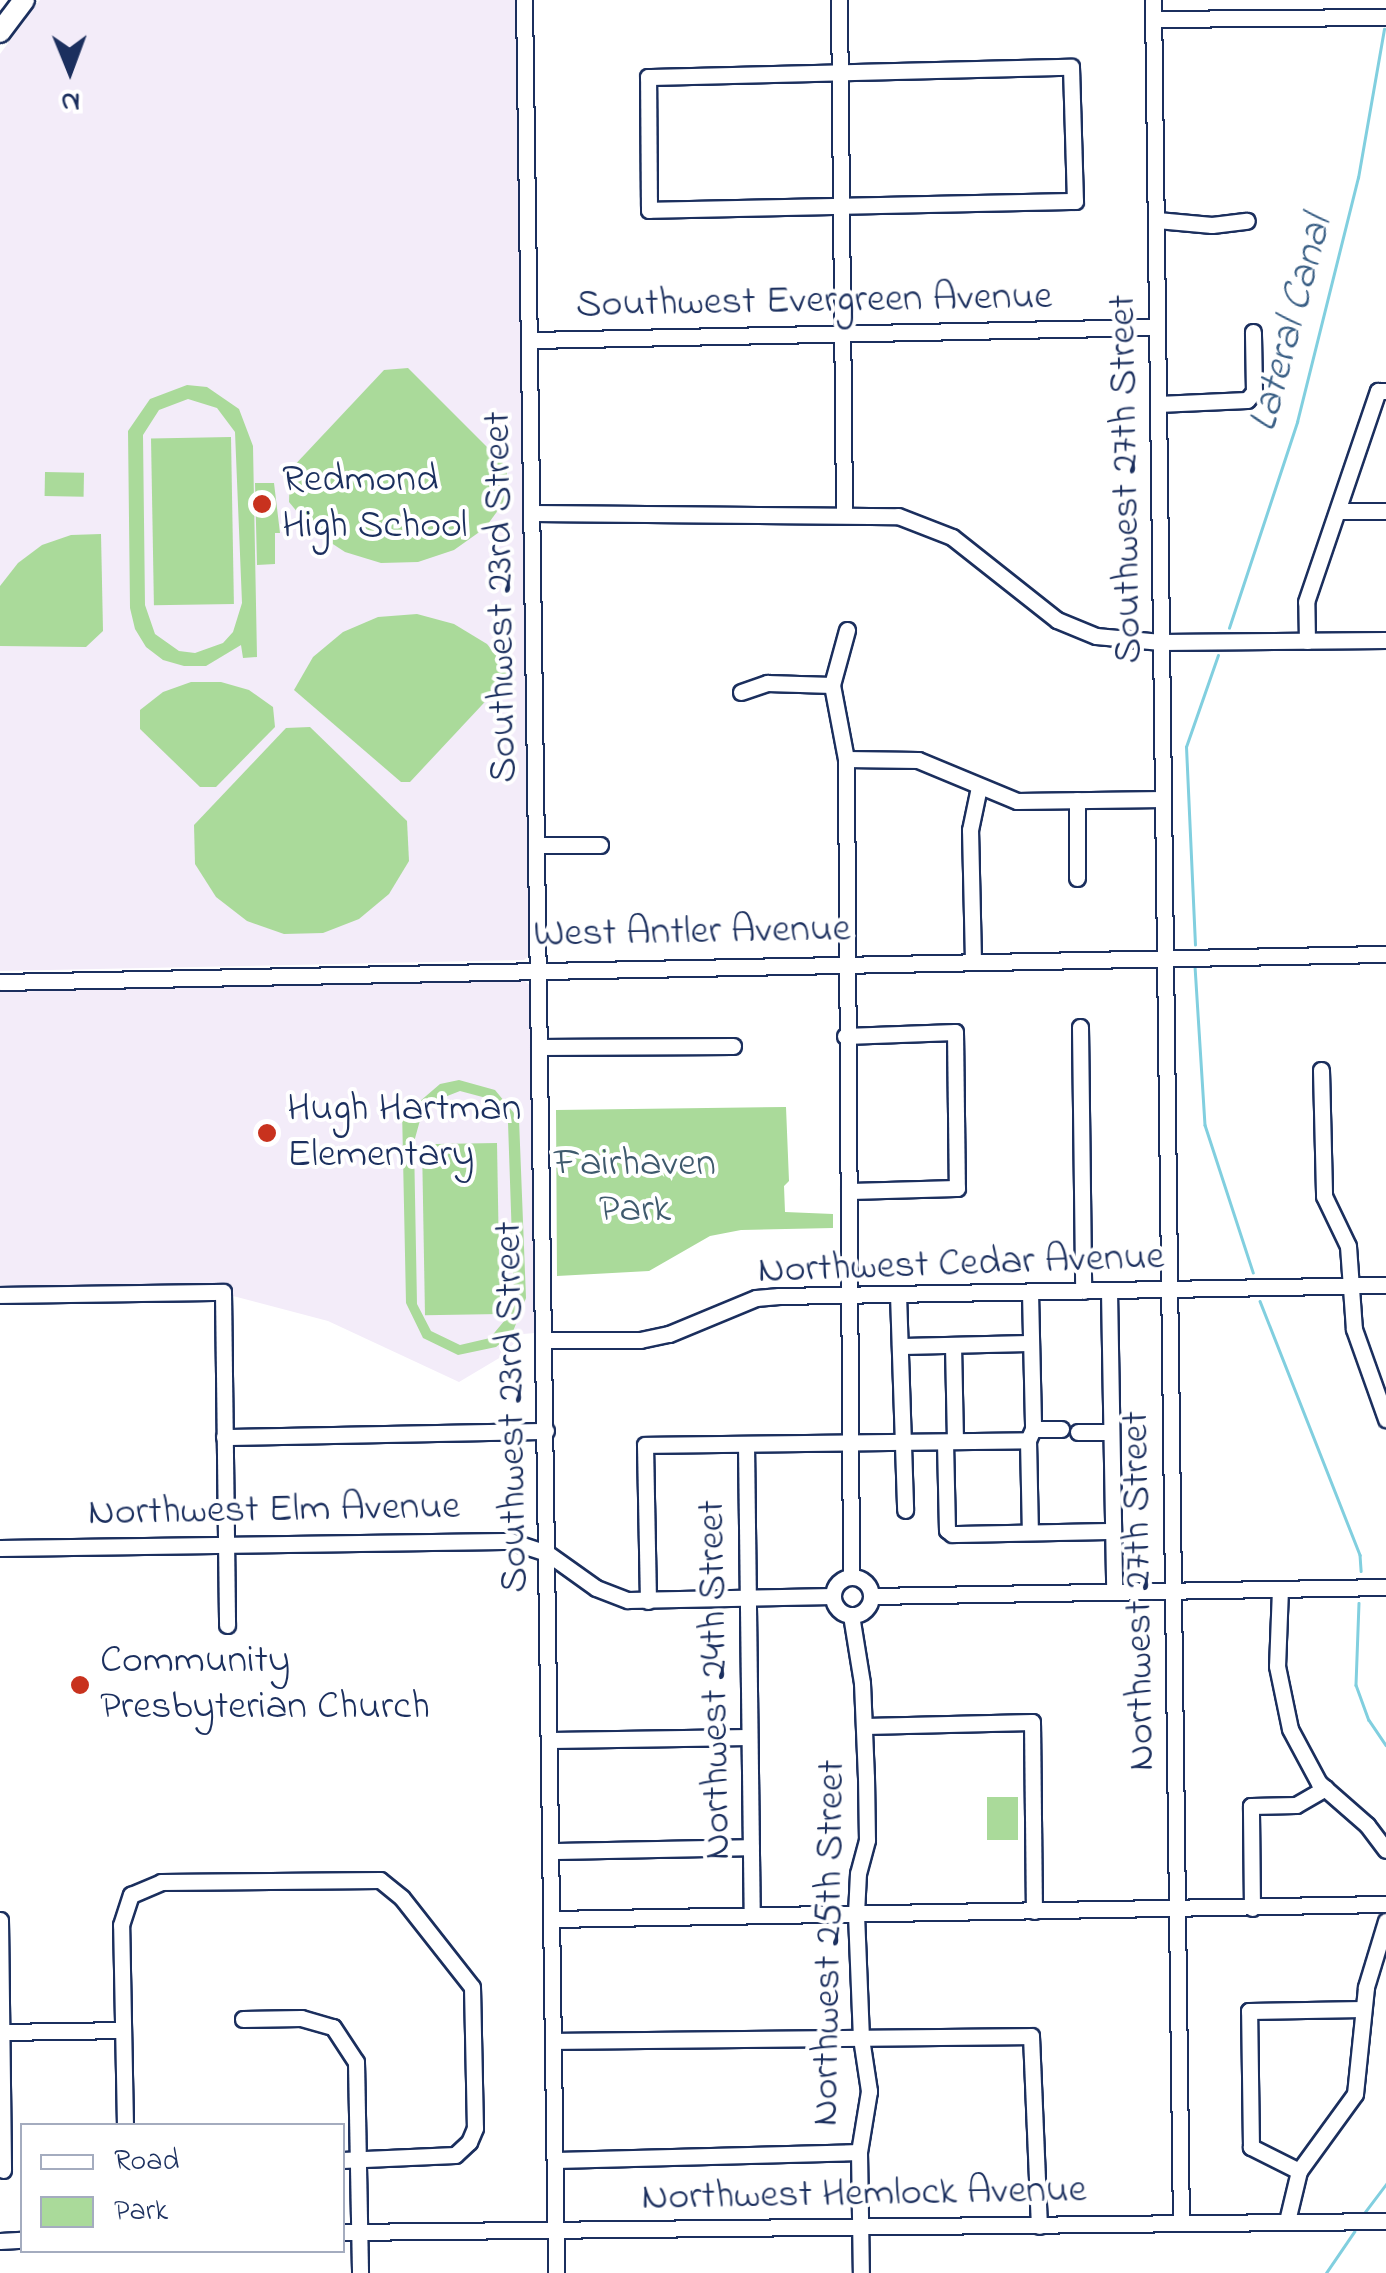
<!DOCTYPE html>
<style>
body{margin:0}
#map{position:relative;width:1386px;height:2273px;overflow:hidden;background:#fff;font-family:"Indie Flower",sans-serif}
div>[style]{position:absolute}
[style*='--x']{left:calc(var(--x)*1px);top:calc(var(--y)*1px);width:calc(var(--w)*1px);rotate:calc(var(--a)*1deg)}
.built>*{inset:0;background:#f3ecf9}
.green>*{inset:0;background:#aada9a;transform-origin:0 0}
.stream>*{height:2.5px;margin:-1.25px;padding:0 1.25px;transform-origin:1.25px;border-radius:1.25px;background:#81cfdf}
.roads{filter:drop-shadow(2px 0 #1b2f5e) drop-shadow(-2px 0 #1b2f5e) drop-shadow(0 2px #1b2f5e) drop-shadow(0 -2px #1b2f5e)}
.minor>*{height:15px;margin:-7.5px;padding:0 7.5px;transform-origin:7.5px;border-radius:7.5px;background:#fff}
.minor>.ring{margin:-7.5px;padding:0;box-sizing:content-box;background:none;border:15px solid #fff;border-radius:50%}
.major>*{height:20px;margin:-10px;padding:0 10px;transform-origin:10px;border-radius:10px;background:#fff}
.dots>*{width:28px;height:28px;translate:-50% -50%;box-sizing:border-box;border:5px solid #fff;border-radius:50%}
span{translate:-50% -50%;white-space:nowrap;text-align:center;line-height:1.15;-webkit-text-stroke:8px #fff;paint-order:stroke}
.street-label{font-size:40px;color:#1b2f5e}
.poi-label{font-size:40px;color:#1b2f5e}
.left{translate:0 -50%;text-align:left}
.park-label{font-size:40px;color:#3f5a6d}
.water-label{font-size:42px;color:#3a5f85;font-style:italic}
.legend{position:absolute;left:20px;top:2123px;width:325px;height:130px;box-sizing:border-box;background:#fff;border:2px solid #a4acbf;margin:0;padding:12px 18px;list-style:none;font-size:30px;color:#1b2f5e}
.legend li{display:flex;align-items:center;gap:20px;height:50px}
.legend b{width:50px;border:2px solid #a4acbf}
.north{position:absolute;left:20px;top:20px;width:100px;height:100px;-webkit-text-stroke:8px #fff;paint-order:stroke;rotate:179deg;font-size:28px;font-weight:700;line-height:40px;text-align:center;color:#1b2f5e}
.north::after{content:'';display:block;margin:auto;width:35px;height:45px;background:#1b2f5e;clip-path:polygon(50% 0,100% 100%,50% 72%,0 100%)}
</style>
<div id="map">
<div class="built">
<div style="clip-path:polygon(40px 0,518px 0,531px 954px,524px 960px,0 971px,0 54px)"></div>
<div style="clip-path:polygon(522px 979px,532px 987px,535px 1333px,523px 1334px,501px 1357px,459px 1382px,328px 1321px,233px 1296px,229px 1288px,0 1289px,0 992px)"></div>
</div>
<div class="green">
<div style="clip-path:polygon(408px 368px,507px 467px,507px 498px,485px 528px,454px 550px,418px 562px,381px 563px,345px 552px,313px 531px,289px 502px,290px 470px,384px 370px)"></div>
<div style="clip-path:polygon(evenodd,187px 385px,207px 387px,239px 409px,253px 446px,257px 657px,243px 658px,241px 645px,206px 666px,184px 666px,163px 660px,146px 647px,135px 629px,130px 608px,128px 431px,150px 399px,187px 385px,188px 399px,217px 408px,235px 432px,242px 603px,233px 632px,223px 643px,195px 653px,179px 651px,155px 634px,145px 605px,143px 435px,159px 410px,188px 399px)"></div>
<div style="left:231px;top:437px;width:167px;height:80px;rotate:89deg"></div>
<div style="left:45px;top:472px;width:39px;height:24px;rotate:1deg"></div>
<div style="clip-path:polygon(255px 483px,274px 483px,280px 533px,275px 533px,275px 564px,257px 565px)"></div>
<div style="clip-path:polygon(101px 534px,103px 631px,86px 647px,0 646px,0 586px,18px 563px,42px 545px,71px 535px)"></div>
<div style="clip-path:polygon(417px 614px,454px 624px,487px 644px,511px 674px,410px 782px,401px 782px,294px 690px,313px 657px,343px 632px,378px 617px)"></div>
<div style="clip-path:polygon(191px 682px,221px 682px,249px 690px,273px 707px,275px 727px,216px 787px,200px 787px,140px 729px,140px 710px,163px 692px)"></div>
<div style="clip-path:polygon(310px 727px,407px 821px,409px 861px,389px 894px,359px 919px,323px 933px,284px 934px,247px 921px,216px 897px,195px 864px,194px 825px,286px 728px)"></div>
<div style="clip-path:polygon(evenodd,459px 1080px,495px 1090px,519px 1119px,526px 1298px,512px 1334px,496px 1347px,458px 1355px,423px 1338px,406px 1303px,402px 1109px,412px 1108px,440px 1084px,459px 1080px,460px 1091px,490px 1099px,508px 1123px,514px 1299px,510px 1314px,490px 1338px,460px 1345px,431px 1331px,417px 1304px,414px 1142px,422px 1113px,432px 1102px,460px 1091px)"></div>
<div style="clip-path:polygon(786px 1107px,789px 1181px,784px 1186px,785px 1212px,833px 1214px,833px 1228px,741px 1230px,710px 1236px,649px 1271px,557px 1276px,556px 1110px)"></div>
<div style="left:497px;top:1143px;width:171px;height:75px;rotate:89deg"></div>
<div style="left:987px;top:1797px;width:31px;height:43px"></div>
</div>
<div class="stream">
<div style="--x:1229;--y:628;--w:217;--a:-71.7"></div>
<div style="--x:1297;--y:422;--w:252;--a:-76"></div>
<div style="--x:1358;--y:178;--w:151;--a:-80.1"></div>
<div style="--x:1195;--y:945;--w:198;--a:-92.6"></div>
<div style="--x:1186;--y:747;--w:97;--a:-70.8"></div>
<div style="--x:1195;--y:966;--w:159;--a:86.4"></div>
<div style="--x:1205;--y:1125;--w:155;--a:71.9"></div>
<div style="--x:1260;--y:1301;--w:273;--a:68.5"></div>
<div style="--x:1360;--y:1555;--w:16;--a:86"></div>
<div style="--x:1359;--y:1603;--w:82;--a:92.1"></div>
<div style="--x:1356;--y:1685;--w:37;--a:70"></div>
<div style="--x:1369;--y:1720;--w:30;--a:56"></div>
<div style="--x:1365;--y:2212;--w:35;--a:-53"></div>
<div style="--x:1326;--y:2273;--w:50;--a:-55.7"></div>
</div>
<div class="roads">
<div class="minor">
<div style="--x:524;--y:0;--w:2273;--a:89.19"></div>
<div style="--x:839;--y:0;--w:513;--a:89.44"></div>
<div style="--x:1153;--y:0;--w:2223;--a:89.28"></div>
<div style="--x:1153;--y:19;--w:233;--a:-0.5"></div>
<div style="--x:1071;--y:67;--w:134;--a:88.3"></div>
<div style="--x:1075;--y:201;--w:426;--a:178.8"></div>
<div style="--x:649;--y:210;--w:133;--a:-90.4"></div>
<div style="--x:648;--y:77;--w:423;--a:-1.4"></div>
<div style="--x:1157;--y:220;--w:55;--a:5.2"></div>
<div style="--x:1212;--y:225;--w:35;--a:-7"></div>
<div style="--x:532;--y:340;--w:625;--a:-1.19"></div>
<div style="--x:1158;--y:404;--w:89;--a:-2.6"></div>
<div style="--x:1247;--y:400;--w:11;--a:-49"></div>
<div style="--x:1254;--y:392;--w:60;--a:-91"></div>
<div style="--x:1338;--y:511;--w:48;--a:0"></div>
<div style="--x:534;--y:513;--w:364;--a:0.5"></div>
<div style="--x:898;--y:516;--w:58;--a:21.3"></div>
<div style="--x:952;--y:537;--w:134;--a:38.3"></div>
<div style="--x:1057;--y:620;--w:42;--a:22.3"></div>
<div style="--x:1096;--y:636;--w:65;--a:5.3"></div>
<div style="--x:1161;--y:642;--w:225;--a:-0.5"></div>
<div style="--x:847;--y:630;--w:57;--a:105.3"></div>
<div style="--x:832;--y:685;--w:75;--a:79.3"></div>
<div style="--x:846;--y:759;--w:818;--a:89.65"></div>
<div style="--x:1307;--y:641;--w:39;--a:-91"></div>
<div style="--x:1306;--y:602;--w:223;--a:-71.2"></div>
<div style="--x:1378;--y:391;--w:8;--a:0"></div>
<div style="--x:741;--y:692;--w:28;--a:-19"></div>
<div style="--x:767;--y:683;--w:65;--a:1.8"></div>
<div style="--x:846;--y:759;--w:72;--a:0.8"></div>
<div style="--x:918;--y:760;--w:107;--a:22.5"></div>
<div style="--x:1017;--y:801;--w:146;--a:-0.8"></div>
<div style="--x:1077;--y:800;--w:78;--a:90"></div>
<div style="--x:538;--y:845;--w:62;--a:0"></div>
<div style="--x:973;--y:961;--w:131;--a:-91.3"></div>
<div style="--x:970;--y:830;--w:44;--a:-78.2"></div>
<div style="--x:0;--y:982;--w:1386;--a:-1.16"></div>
<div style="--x:1080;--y:1027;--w:264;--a:89.3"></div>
<div style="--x:845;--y:1036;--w:110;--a:-2.1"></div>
<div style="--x:955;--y:1032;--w:156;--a:89.3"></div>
<div style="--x:957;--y:1188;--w:108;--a:178.4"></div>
<div style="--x:539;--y:1047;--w:194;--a:-0.3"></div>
<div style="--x:1321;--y:1070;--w:126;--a:88.6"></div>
<div style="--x:1324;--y:1196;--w:55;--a:64.4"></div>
<div style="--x:1348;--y:1246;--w:83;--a:85.9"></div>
<div style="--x:1354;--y:1329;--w:96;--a:70.4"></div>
<div style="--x:1109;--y:1291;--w:301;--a:89"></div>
<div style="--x:1030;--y:1292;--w:137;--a:88.7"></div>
<div style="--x:1033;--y:1429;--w:12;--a:114"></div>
<div style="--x:1028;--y:1440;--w:92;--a:88.8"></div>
<div style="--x:898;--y:1294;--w:216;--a:88.1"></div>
<div style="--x:0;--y:1295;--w:223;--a:-0.8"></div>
<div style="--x:223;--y:1292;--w:333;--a:89.3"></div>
<div style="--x:545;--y:1340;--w:95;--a:0"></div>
<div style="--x:640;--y:1340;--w:30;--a:-12"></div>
<div style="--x:669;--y:1334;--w:94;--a:-22.5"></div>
<div style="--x:756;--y:1298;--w:23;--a:-5"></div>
<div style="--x:779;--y:1296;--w:607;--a:-1.04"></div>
<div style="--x:953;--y:1345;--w:96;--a:88.8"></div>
<div style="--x:900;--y:1346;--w:131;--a:-1.3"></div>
<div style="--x:1033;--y:1429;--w:28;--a:0"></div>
<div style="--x:1078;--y:1432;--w:33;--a:0"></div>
<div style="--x:224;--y:1437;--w:322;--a:-1.1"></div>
<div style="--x:945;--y:1442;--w:88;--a:88.7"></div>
<div style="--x:947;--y:1530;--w:6;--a:39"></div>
<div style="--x:952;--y:1534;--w:161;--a:-1.1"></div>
<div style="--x:746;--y:1444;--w:471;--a:89.3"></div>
<div style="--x:0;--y:1548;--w:510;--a:-0.79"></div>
<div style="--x:510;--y:1541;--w:39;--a:18"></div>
<div style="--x:547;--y:1553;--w:60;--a:35.5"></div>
<div style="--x:596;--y:1588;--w:34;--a:21"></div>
<div style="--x:628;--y:1600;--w:205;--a:-1.1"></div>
<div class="ring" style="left:833px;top:1577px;width:23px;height:23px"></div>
<div style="--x:1280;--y:1589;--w:77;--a:92.2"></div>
<div style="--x:1277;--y:1666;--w:64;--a:78.3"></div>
<div style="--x:1290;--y:1729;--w:61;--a:61.8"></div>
<div style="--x:1319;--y:1783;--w:64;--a:41.2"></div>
<div style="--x:1367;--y:1825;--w:31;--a:53"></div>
<div style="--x:871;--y:1596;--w:515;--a:-1"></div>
<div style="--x:648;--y:1601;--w:156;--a:-91.1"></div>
<div style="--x:645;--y:1445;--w:383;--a:-0.7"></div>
<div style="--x:851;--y:1615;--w:69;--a:80.8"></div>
<div style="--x:862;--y:1683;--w:94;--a:87.6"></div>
<div style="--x:866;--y:1777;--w:63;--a:89.1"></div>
<div style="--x:867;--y:1840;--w:34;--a:105"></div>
<div style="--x:858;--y:1873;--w:41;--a:92.8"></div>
<div style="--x:856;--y:1914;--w:124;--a:87.7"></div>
<div style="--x:861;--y:2038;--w:54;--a:81.4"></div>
<div style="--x:869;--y:2091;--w:62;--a:99.3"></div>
<div style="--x:859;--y:2152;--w:121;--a:89.1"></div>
<div style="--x:865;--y:1726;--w:167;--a:-1.4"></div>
<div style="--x:1032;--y:1722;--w:189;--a:89.4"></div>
<div style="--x:551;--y:1740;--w:198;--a:-0.9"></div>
<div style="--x:551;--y:1851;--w:200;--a:-1.1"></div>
<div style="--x:1252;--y:1908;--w:102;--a:-90.6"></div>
<div style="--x:1251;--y:1806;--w:45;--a:-1.3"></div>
<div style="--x:1296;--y:1805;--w:34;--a:-30"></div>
<div style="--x:551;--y:1919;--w:835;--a:-1.03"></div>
<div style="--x:0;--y:1920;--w:250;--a:89.3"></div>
<div style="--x:243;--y:2019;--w:58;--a:-1"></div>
<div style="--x:301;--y:2018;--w:33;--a:16"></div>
<div style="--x:333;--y:2027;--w:42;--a:56.7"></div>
<div style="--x:356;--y:2062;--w:211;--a:88.9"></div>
<div style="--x:0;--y:2032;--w:121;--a:-0.9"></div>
<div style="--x:555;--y:2041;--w:476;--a:-0.6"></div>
<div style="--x:1031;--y:2036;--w:190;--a:87.6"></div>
<div style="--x:125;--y:2126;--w:201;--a:-91.1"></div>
<div style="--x:121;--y:1925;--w:32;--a:-72"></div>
<div style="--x:131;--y:1895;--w:33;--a:-23"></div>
<div style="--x:161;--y:1882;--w:219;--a:-0.5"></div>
<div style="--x:380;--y:1880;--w:28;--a:39"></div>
<div style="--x:402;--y:1898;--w:113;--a:51.8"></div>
<div style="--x:472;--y:1987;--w:141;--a:88.8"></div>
<div style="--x:475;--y:2128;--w:15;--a:113"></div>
<div style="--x:469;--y:2142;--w:19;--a:137"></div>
<div style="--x:455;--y:2155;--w:113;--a:177.5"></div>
<div style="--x:556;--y:2160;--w:303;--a:-1.5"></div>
<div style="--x:1299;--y:2171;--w:54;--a:-153.4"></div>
<div style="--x:1251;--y:2147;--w:136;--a:-90.8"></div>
<div style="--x:1249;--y:2011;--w:114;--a:-1"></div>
<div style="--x:1287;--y:2221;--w:51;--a:-76.5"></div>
<div style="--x:1299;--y:2171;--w:95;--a:-54"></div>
<div style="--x:1355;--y:2094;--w:108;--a:-84.1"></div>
<div style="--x:1366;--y:1987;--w:69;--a:-73.1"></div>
<div style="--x:342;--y:2232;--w:1044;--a:-0.6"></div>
<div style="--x:0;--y:2241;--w:22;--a:-3"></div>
</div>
<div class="major">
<div style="--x:0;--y:32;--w:40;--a:-53"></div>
</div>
</div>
<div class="dots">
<div style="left:262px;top:504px;background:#c8321e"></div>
<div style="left:267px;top:1133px;background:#c8321e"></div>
<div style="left:80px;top:1685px;background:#c8321e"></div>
</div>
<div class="street-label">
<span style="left:814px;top:302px;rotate:-1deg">Southwest Evergreen Avenue</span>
<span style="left:1127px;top:479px;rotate:-91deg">Southwest 27th Street</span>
<span style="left:502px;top:597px;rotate:-91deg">Southwest 23rd Street</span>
<span style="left:692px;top:933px;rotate:-1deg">West Antler Avenue</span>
<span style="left:961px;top:1265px;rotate:-2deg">Northwest Cedar Avenue</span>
<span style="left:513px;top:1407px;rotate:-91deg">Southwest 23rd Street</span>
<span style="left:274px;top:1511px;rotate:-1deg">Northwest Elm Avenue</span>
<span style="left:1140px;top:1591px;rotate:-91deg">Northwest 27th Street</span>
<span style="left:716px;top:1680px;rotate:-91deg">Northwest 24th Street</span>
<span style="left:830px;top:1943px;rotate:-89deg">Northwest 25th Street</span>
<span style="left:864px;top:2195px;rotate:-1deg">Northwest Hemlock Avenue</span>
</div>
<div class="poi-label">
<span class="left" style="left:282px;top:504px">Redmond<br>High School</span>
<span class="left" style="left:287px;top:1133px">Hugh Hartman<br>Elementary</span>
<span class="left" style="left:100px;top:1685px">Community<br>Presbyterian Church</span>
</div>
<div class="park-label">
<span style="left:635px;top:1188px">Fairhaven<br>Park</span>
</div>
<div class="water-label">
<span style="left:1292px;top:324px;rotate:-75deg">Lateral Canal</span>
</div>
<ul class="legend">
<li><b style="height:12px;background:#fff"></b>Road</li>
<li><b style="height:28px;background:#aada9a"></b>Park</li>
</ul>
<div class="north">N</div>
</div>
